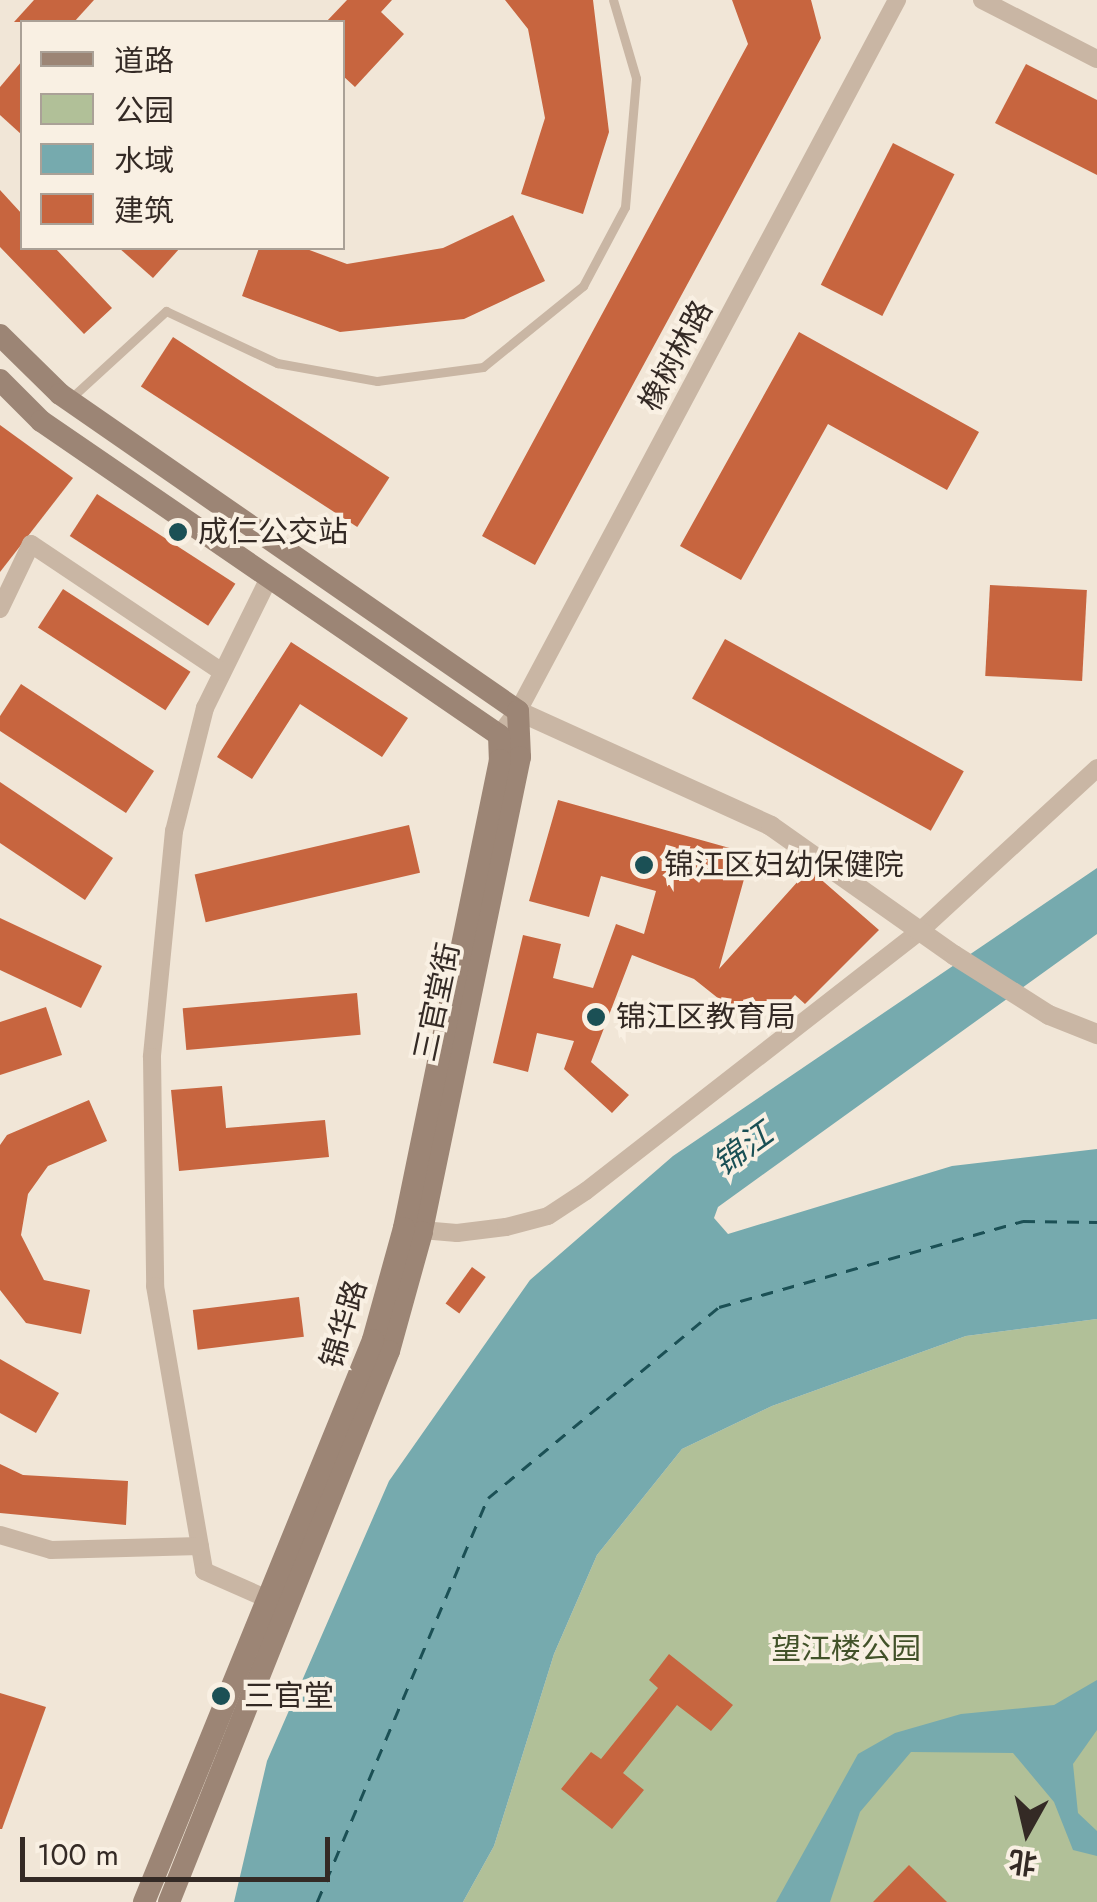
<!DOCTYPE html>
<meta charset="utf-8">
<style>
body{margin:0}
#map{position:relative;width:1097px;height:1902px;overflow:hidden;background:#f1e6d7;font-family:Jost,"Noto Sans SC",sans-serif}
div>[style]{position:absolute}
[style*='--x']{left:calc(var(--x)*1px);top:calc(var(--y)*1px);width:calc(var(--w)*1px);rotate:calc(var(--a)*1deg)}
.green>*{inset:0;background:#b1c098}
.water>*{inset:0;background:#76aaae}
.ferry>*{height:2.5px;margin-top:-1.25px;transform-origin:0;background:repeating-linear-gradient(90deg,#1b5055 0 12px,transparent 0 22px)}
.building>*{inset:0;background:#c7653f;transform-origin:0 0}
.service>*{height:9px;margin:-4.5px;padding:0 4.5px;transform-origin:4.5px;border-radius:4.5px;background:#c9b6a4}
.minor>*{height:18px;margin:-9px;padding:0 9px;transform-origin:9px;border-radius:9px;background:#c9b6a4}
.tertiary>*{height:20px;margin:-10px;padding:0 10px;transform-origin:10px;border-radius:10px;background:#c9b6a4}
.secondary>*{height:22px;margin:-11px;padding:0 11px;transform-origin:11px;border-radius:11px;background:#9c8575}
.dots>*{width:28px;height:28px;translate:-50% -50%;box-sizing:border-box;border:5px solid #f9f0e3;border-radius:50%}
span{translate:-50% -50%;white-space:nowrap;text-align:center;line-height:1.15;-webkit-text-stroke:8px #f9f0e3;paint-order:stroke}
.street-label{font-size:30px;color:#342a25}
.poi-label{font-size:30px;color:#342a25}
.left{translate:0 -50%;text-align:left}
.park-label{font-size:30px;color:#425229}
.water-label{font-size:32px;color:#1b5055;font-style:italic}
.legend{position:absolute;left:20px;top:20px;width:325px;height:230px;box-sizing:border-box;background:#f9f0e3;border:2px solid #aaa197;margin:0;padding:12px 18px;list-style:none;font-size:30px;color:#342a25}
.legend li{display:flex;align-items:center;gap:20px;height:50px}
.legend b{width:50px;border:2px solid #aaa197}
.north{position:absolute;left:977px;top:1782px;width:100px;height:100px;-webkit-text-stroke:8px #f9f0e3;paint-order:stroke;rotate:188deg;font-size:28px;font-weight:700;line-height:40px;text-align:center;color:#342a25}
.north::after{content:'';display:block;margin:auto;width:35px;height:45px;background:#342a25;clip-path:polygon(50% 0,100% 100%,50% 72%,0 100%)}
.scale{position:absolute;left:20px;top:1837px;width:310px;height:45px;box-sizing:border-box;border:5px solid #342a25;border-top:0;padding-left:12px;font-size:30px;line-height:35px;white-space:nowrap;color:#342a25;-webkit-text-stroke:8px #f9f0e3;paint-order:stroke}
</style>
<div id="map">
<div class="green">
<div style="clip-path:polygon(1097px 1319px,1097px 1902px,463px 1902px,494px 1846px,554px 1654px,597px 1555px,682px 1449px,772px 1406px,966px 1336px)"></div>
</div>
<div class="water">
<div style="clip-path:polygon(1097px 868px,1097px 934px,718px 1207px,714px 1218px,728px 1234px,952px 1166px,1097px 1149px,1097px 1319px,966px 1336px,772px 1406px,682px 1449px,597px 1555px,554px 1654px,494px 1846px,463px 1902px,234px 1902px,267px 1761px,389px 1481px,530px 1280px,673px 1156px)"></div>
<div style="clip-path:polygon(1097px 1680px,1097px 1730px,1073px 1764px,1078px 1813px,1097px 1831px,1097px 1856px,1073px 1850px,1054px 1802px,1013px 1753px,911px 1752px,860px 1812px,830px 1902px,776px 1902px,858px 1754px,895px 1733px,961px 1714px,1054px 1705px)"></div>
</div>
<div class="ferry">
<div style="--x:317;--y:1902;--w:439;--a:-67.1"></div>
<div style="--x:488;--y:1498;--w:300;--a:-39.6"></div>
<div style="--x:719;--y:1307;--w:316;--a:-15.8"></div>
<div style="--x:1023;--y:1221;--w:74;--a:0.8"></div>
</div>
<div class="building">
<div style="clip-path:polygon(34px 0,94px 0,74px 22px,14px 22px)"></div>
<div style="clip-path:polygon(347px 0,392px 0,381px 12px,404px 34px,355px 87px,342px 75px,342px 22px,326px 22px)"></div>
<div style="clip-path:polygon(505px 0,593px 0,609px 132px,583px 214px,521px 194px,545px 118px,528px 29px)"></div>
<div style="clip-path:polygon(732px 0,811px 0,821px 38px,535px 565px,482px 536px,748px 44px)"></div>
<div style="clip-path:polygon(22px 61px,22px 135px,0 115px,0 87px)"></div>
<div style="clip-path:polygon(1026px 64px,1097px 100px,1097px 175px,995px 123px)"></div>
<div style="left:893px;top:143px;width:69px;height:159px;rotate:27deg"></div>
<div style="clip-path:polygon(0 190px,22px 214px,22px 248px,55px 248px,112px 308px,84px 334px,0 247px)"></div>
<div style="clip-path:polygon(513px 215px,545px 281px,464px 319px,340px 332px,242px 296px,259px 248px,304px 248px,347px 264px,443px 248px)"></div>
<div style="clip-path:polygon(119px 248px,180px 248px,153px 278px)"></div>
<div style="clip-path:polygon(799px 332px,979px 432px,947px 490px,828px 424px,741px 580px,680px 546px)"></div>
<div style="left:173px;top:337px;width:258px;height:59px;rotate:33deg"></div>
<div style="clip-path:polygon(0 425px,73px 478px,0 572px)"></div>
<div style="left:97px;top:494px;width:165px;height:50px;rotate:33deg"></div>
<div style="left:990px;top:585px;width:97px;height:91px;rotate:3deg"></div>
<div style="left:63px;top:589px;width:152px;height:46px;rotate:33deg"></div>
<div style="left:725px;top:639px;width:273px;height:68px;rotate:29deg"></div>
<div style="clip-path:polygon(291px 642px,408px 718px,382px 757px,300px 704px,252px 779px,217px 757px)"></div>
<div style="clip-path:polygon(21px 684px,154px 771px,126px 813px,0 731px,0 716px)"></div>
<div style="clip-path:polygon(0 782px,113px 858px,85px 900px,0 843px)"></div>
<div style="clip-path:polygon(558px 800px,751px 854px,719px 969px,809px 869px,879px 930px,805px 1004px,795px 995px,782px 1009px,773px 1001px,753px 1026px,694px 979px,632px 955px,591px 1062px,629px 1095px,612px 1113px,564px 1069px,574px 1041px,537px 1033px,528px 1072px,493px 1063px,523px 935px,561px 944px,553px 978px,593px 988px,616px 924px,644px 934px,656px 891px,601px 876px,589px 917px,529px 901px)"></div>
<div style="left:409px;top:825px;width:49px;height:220px;rotate:77deg"></div>
<div style="clip-path:polygon(0 918px,102px 966px,81px 1008px,0 970px)"></div>
<div style="left:357px;top:993px;width:42px;height:175px;rotate:85deg"></div>
<div style="clip-path:polygon(46px 1007px,62px 1055px,0 1075px,0 1022px)"></div>
<div style="clip-path:polygon(222px 1086px,226px 1128px,325px 1120px,329px 1157px,179px 1171px,171px 1090px)"></div>
<div style="clip-path:polygon(89px 1100px,107px 1141px,48px 1166px,28px 1194px,21px 1235px,44px 1280px,90px 1290px,81px 1334px,26px 1323px,0 1290px,0 1145px,7px 1135px)"></div>
<div style="left:472px;top:1267px;width:17px;height:45px;rotate:36deg"></div>
<div style="left:299px;top:1297px;width:40px;height:107px;rotate:83deg"></div>
<div style="clip-path:polygon(0 1359px,59px 1393px,36px 1433px,0 1413px)"></div>
<div style="clip-path:polygon(0 1464px,23px 1475px,128px 1481px,126px 1525px,0 1513px)"></div>
<div style="clip-path:polygon(669px 1654px,733px 1705px,711px 1731px,677px 1705px,623px 1773px,644px 1790px,612px 1829px,561px 1789px,591px 1752px,601px 1759px,658px 1688px,649px 1680px)"></div>
<div style="clip-path:polygon(0 1693px,46px 1707px,2px 1829px,0 1829px)"></div>
<div style="clip-path:polygon(909px 1865px,947px 1902px,873px 1902px)"></div>
</div>
<div class="service">
<div style="--x:71;--y:398;--w:129;--a:-42.5"></div>
<div style="--x:166;--y:311;--w:123;--a:25.1"></div>
<div style="--x:277;--y:363;--w:102;--a:10.2"></div>
<div style="--x:377;--y:381;--w:107;--a:-7.5"></div>
<div style="--x:483;--y:367;--w:129;--a:-39"></div>
<div style="--x:583;--y:286;--w:89;--a:-62"></div>
<div style="--x:625;--y:207;--w:129;--a:-85.1"></div>
<div style="--x:636;--y:78;--w:81;--a:-106.4"></div>
</div>
<div class="minor">
<div style="--x:982;--y:0;--w:129;--a:27.2"></div>
<div style="--x:268;--y:580;--w:143;--a:116.2"></div>
<div style="--x:205;--y:708;--w:127;--a:104.1"></div>
<div style="--x:174;--y:831;--w:227;--a:95.6"></div>
<div style="--x:152;--y:1057;--w:229;--a:89.2"></div>
<div style="--x:155;--y:1286;--w:289;--a:80.2"></div>
<div style="--x:204;--y:1571;--w:74;--a:23.8"></div>
<div style="--x:0;--y:609;--w:72;--a:-64.5"></div>
<div style="--x:31;--y:544;--w:230;--a:33.8"></div>
<div style="--x:499;--y:735;--w:31;--a:-52"></div>
<div style="--x:518;--y:711;--w:806;--a:-61.94"></div>
<div style="--x:410;--y:1229;--w:47;--a:4.9"></div>
<div style="--x:457;--y:1233;--w:49;--a:-7"></div>
<div style="--x:506;--y:1227;--w:43;--a:-14.7"></div>
<div style="--x:548;--y:1216;--w:45;--a:-33.3"></div>
<div style="--x:586;--y:1191;--w:423;--a:-37.9"></div>
<div style="--x:920;--y:931;--w:241;--a:-42.6"></div>
<div style="--x:0;--y:1535;--w:53;--a:16.4"></div>
<div style="--x:51;--y:1550;--w:149;--a:-1.5"></div>
</div>
<div class="tertiary">
<div style="--x:518;--y:711;--w:278;--a:24.4"></div>
<div style="--x:771;--y:826;--w:224;--a:35.2"></div>
<div style="--x:954;--y:955;--w:112;--a:32.3"></div>
<div style="--x:1049;--y:1015;--w:52;--a:21.6"></div>
</div>
<div class="secondary">
<div style="--x:0;--y:335;--w:84;--a:44.5"></div>
<div style="--x:60;--y:394;--w:557;--a:34.69"></div>
<div style="--x:518;--y:711;--w:46;--a:87.5"></div>
<div style="--x:520;--y:757;--w:485;--a:101.7"></div>
<div style="--x:422;--y:1232;--w:123;--a:105.5"></div>
<div style="--x:389;--y:1351;--w:593;--a:111.77"></div>
<div style="--x:0;--y:380;--w:58;--a:45"></div>
<div style="--x:41;--y:421;--w:555;--a:34.43"></div>
<div style="--x:499;--y:735;--w:25;--a:88"></div>
<div style="--x:500;--y:760;--w:478;--a:101.6"></div>
<div style="--x:404;--y:1228;--w:116;--a:105.5"></div>
<div style="--x:373;--y:1340;--w:607;--a:112.17"></div>
</div>
<div class="dots">
<div style="left:178px;top:532px;background:#1b5055"></div>
<div style="left:644px;top:865px;background:#1b5055"></div>
<div style="left:596px;top:1017px;background:#1b5055"></div>
<div style="left:221px;top:1696px;background:#1b5055"></div>
</div>
<div class="street-label">
<span style="left:676px;top:356px;rotate:-62deg">橡树林路</span>
<span style="left:437px;top:1002px;rotate:-78deg">三官堂街</span>
<span style="left:344px;top:1324px;rotate:-73deg">锦华路</span>
</div>
<div class="poi-label">
<span class="left" style="left:198px;top:532px">成仁公交站</span>
<span class="left" style="left:664px;top:865px">锦江区妇幼保健院</span>
<span class="left" style="left:616px;top:1017px">锦江区教育局</span>
<span class="left" style="left:244px;top:1696px">三官堂</span>
</div>
<div class="park-label">
<span style="left:846px;top:1649px">望江楼公园</span>
</div>
<div class="water-label">
<span style="left:743px;top:1149px;rotate:-36deg">锦江</span>
</div>
<ul class="legend">
<li><b style="height:12px;background:#9c8575"></b>道路</li>
<li><b style="height:28px;background:#b1c098"></b>公园</li>
<li><b style="height:28px;background:#76aaae"></b>水域</li>
<li><b style="height:28px;background:#c7653f"></b>建筑</li>
</ul>
<div class="north">北</div>
<div class="scale">100 m</div>
</div>
